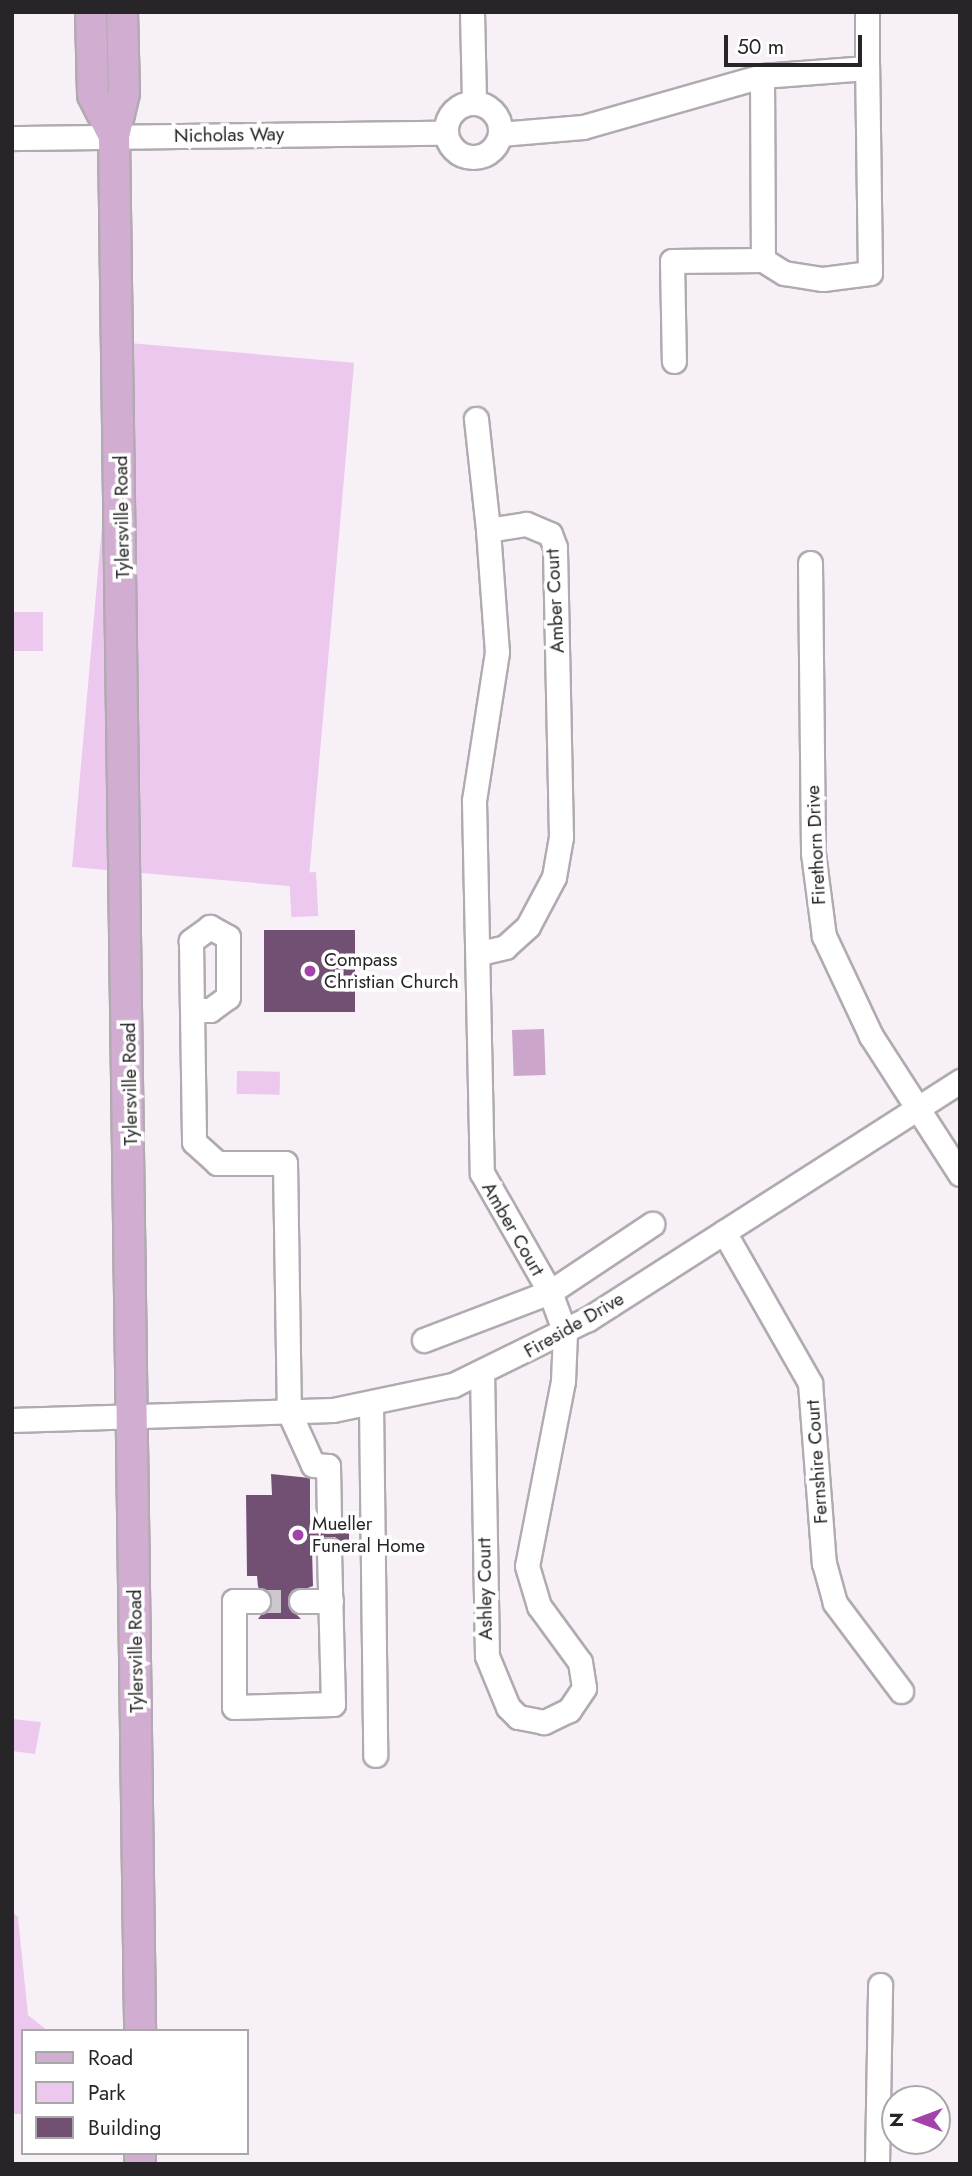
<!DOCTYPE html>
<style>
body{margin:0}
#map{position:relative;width:972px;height:2176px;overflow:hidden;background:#f7f1f7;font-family:Jost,sans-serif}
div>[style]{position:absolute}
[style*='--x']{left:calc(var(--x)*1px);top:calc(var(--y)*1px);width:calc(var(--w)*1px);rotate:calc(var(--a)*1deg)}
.green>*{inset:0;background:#edc8ee;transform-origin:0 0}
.water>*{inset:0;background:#cca5cd;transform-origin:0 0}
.building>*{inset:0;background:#725074;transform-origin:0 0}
.minor-tunnel>*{height:23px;margin-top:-11.5px;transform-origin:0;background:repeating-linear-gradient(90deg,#cdc8cd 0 23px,transparent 0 34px)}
.roads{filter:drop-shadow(2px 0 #b1abb1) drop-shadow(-2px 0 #b1abb1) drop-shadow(0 2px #b1abb1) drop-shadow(0 -2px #b1abb1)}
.minor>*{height:23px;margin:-11.5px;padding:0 11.5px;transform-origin:11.5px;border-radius:11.5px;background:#fff}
.minor>.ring{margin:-11.5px;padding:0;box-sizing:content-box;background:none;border:23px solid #fff;border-radius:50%}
.major>*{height:30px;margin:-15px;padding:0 15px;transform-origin:15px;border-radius:15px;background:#d0add1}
.dots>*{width:19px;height:19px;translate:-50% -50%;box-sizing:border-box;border:4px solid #fff;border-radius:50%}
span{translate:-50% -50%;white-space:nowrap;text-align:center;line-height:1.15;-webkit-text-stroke:7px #fff;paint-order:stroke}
.street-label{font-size:19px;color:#272527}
.poi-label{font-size:19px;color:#272527}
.left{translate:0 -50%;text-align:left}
.frame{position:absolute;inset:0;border:14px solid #272527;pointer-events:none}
.legend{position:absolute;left:21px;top:2029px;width:228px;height:126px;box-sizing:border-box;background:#fff;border:2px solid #a9a8a9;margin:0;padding:9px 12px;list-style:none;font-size:21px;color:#272527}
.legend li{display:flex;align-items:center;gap:14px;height:35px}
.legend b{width:35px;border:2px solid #a9a8a9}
.north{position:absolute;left:881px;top:2085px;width:70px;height:70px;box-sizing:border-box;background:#fff;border:2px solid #a9a8a9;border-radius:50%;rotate:270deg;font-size:19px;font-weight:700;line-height:28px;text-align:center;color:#272527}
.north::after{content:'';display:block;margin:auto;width:24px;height:32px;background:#a342aa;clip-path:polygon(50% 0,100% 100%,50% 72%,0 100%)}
.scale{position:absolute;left:724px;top:35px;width:138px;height:32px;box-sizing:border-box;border:4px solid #272527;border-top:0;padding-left:9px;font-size:21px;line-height:24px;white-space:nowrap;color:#272527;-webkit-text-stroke:5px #fff;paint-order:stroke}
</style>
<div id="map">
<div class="green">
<div style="left:118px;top:342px;width:237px;height:527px;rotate:5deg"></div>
<div style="left:12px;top:612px;width:31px;height:39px"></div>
<div style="left:316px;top:872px;width:44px;height:27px;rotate:87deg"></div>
<div style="left:237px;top:1071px;width:43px;height:23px;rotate:1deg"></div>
<div style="clip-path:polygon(12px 1719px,41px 1722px,35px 1754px,12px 1751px)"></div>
<div style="clip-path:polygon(12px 1911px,18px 1917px,28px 2015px,48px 2031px,23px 2031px,23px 2114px,12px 2114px)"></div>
</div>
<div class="water">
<div style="left:544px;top:1029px;width:46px;height:32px;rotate:88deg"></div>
</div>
<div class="building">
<div style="left:264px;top:930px;width:91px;height:82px"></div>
<div style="clip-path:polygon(271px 1474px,310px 1478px,310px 1520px,322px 1532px,336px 1532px,349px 1520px,349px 1550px,335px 1537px,321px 1538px,312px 1550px,313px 1586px,289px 1595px,289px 1607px,301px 1619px,258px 1619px,272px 1600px,258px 1587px,257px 1576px,247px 1576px,246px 1495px,272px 1495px)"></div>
</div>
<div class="minor-tunnel">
<div style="--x:258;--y:1601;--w:43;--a:0"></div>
</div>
<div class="roads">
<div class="minor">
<div style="--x:472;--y:12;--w:91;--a:88.7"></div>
<div style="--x:762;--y:76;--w:105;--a:-4.4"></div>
<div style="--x:867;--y:68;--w:56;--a:-90"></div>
<div class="ring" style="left:446px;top:103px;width:31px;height:31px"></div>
<div style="--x:500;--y:134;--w:83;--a:-4.8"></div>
<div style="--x:583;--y:127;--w:186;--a:-15.9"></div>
<div style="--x:762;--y:76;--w:184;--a:89.7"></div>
<div style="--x:763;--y:260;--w:91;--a:179.4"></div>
<div style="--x:672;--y:261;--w:100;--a:88.9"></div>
<div style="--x:12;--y:138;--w:434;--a:-0.7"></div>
<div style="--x:763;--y:260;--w:25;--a:32"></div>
<div style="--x:784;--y:273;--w:39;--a:9"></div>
<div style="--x:823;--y:279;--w:47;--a:-7.3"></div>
<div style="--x:870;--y:273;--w:205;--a:-90.8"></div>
<div style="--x:476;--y:419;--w:112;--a:83.8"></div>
<div style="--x:810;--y:563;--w:290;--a:89.4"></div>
<div style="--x:813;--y:853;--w:84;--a:82.5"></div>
<div style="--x:824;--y:936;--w:110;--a:64.8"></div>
<div style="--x:871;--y:1036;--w:164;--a:57.2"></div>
<div style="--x:480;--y:953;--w:26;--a:-13"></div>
<div style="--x:505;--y:947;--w:31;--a:-42"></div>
<div style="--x:528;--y:926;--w:55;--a:-62"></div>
<div style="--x:554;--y:877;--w:41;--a:-80.1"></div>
<div style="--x:561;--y:837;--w:290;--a:-91.2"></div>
<div style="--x:555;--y:547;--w:14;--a:-111"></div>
<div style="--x:550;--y:534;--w:26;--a:-157"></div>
<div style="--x:526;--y:524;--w:38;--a:171"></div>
<div style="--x:488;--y:530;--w:122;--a:85.8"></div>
<div style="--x:497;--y:652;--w:151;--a:98.8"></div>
<div style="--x:474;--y:801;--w:372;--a:88.8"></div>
<div style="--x:482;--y:1173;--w:137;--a:60.3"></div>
<div style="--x:550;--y:1292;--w:44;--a:69.9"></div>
<div style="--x:565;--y:1333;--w:48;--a:92.4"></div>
<div style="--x:563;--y:1381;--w:188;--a:101"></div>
<div style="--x:527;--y:1566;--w:42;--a:73.3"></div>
<div style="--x:539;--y:1606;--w:69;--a:53.8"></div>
<div style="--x:580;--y:1662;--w:26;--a:81"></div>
<div style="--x:584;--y:1688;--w:27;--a:124"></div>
<div style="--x:569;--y:1710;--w:28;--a:154"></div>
<div style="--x:544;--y:1722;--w:26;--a:-169"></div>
<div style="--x:518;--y:1717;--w:14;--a:-135"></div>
<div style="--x:508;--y:1707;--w:55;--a:-112.4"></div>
<div style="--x:487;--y:1656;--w:283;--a:-91"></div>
<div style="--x:192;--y:1010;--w:18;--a:0"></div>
<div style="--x:210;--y:1010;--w:22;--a:-36"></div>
<div style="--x:228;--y:997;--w:60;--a:-90"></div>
<div style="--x:228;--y:937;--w:21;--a:-151"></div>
<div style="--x:210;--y:927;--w:24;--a:144"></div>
<div style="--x:191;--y:941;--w:69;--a:89.2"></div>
<div style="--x:192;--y:1010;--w:132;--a:89.1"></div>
<div style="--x:194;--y:1142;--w:31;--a:42"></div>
<div style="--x:217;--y:1163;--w:68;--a:0"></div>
<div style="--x:285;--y:1163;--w:249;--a:89.1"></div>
<div style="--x:289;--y:1412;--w:58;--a:65.6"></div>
<div style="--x:313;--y:1465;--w:15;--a:4"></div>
<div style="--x:328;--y:1466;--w:54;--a:88.9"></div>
<div style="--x:724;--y:1232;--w:174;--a:60.3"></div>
<div style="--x:810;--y:1383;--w:181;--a:85.6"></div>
<div style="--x:824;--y:1563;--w:41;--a:74.6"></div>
<div style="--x:835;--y:1603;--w:110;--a:53.1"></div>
<div style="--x:424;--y:1340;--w:135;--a:-20.9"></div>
<div style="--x:550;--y:1292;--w:123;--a:-33.7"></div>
<div style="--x:371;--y:1404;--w:351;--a:89.3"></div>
<div style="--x:12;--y:1420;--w:321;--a:-1.8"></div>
<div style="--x:333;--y:1410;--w:123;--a:-11.8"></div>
<div style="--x:453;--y:1385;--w:150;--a:-26.1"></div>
<div style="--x:588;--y:1319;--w:442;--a:-32.6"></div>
<div style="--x:258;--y:1601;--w:24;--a:180"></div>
<div style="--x:234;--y:1601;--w:106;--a:90"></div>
<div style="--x:234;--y:1707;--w:99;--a:-1.7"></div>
<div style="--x:333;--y:1704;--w:154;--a:-91.5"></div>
<div style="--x:301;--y:1601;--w:30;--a:0"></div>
<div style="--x:877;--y:2164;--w:179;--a:-89"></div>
</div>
<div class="major">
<div style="--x:91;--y:12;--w:83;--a:88.6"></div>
<div style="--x:93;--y:95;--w:46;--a:62.9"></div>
<div style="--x:122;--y:12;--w:81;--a:88.6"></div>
<div style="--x:124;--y:93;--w:44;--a:103.1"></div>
<div style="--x:114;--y:136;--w:1895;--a:89.21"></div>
<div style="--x:140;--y:2153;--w:11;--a:90"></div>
</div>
</div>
<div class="dots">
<div style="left:310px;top:971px;background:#a342aa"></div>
<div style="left:298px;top:1535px;background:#a342aa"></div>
</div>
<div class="street-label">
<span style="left:229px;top:135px;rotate:-1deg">Nicholas Way</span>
<span style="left:122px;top:517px;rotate:-91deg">Tylersville Road</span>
<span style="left:555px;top:601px;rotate:-93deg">Amber Court</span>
<span style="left:816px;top:845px;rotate:-93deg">Firethorn Drive</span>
<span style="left:130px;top:1084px;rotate:-91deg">Tylersville Road</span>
<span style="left:513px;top:1229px;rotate:60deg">Amber Court</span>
<span style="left:574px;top:1325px;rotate:-30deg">Fireside Drive</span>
<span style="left:817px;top:1462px;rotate:-94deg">Fernshire Court</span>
<span style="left:485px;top:1589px;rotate:-91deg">Ashley Court</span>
<span style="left:136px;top:1651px;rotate:-91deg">Tylersville Road</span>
</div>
<div class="poi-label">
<span class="left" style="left:324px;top:971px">Compass<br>Christian Church</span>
<span class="left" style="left:312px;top:1535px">Mueller<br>Funeral Home</span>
</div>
<div class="frame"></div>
<ul class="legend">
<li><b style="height:9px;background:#d0add1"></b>Road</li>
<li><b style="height:19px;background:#edc8ee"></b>Park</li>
<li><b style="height:19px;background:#725074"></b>Building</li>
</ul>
<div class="north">N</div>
<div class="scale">50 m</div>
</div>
